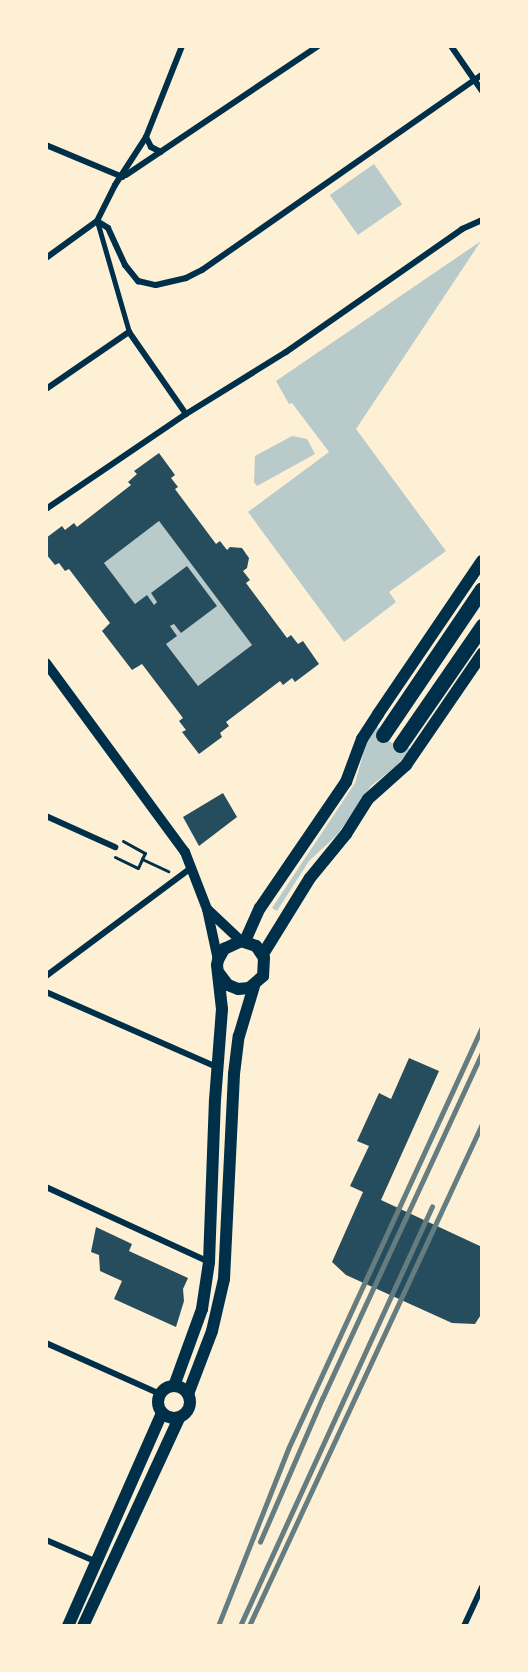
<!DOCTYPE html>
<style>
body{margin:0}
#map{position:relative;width:528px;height:1672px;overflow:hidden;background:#fdf0d5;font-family:"Public Sans",sans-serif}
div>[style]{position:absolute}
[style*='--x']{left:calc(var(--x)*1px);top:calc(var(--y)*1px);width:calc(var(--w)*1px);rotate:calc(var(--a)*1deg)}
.green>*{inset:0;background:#b9caca;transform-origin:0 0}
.building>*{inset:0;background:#264d5e}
.path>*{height:3px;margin:-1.5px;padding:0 1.5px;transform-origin:1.5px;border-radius:1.5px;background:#003049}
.pedestrian>*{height:5px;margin:-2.5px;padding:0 2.5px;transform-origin:2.5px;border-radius:2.5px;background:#003049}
.minor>*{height:6px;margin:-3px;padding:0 3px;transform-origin:3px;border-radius:3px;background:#003049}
.tertiary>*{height:10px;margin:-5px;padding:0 5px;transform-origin:5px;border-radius:5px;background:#003049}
.secondary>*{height:12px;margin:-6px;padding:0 6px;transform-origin:6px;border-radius:6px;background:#003049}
.secondary>.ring{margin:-6px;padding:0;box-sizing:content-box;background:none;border:12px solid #003049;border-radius:50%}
.trunk>*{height:15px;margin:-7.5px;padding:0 7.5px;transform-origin:7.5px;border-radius:7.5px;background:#003049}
.rail>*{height:4.5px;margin:-2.25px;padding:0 2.25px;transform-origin:2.25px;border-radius:2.25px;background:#657d81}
span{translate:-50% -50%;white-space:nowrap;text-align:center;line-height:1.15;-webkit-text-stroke:6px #fdf0d5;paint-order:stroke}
.frame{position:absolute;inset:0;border:48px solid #fdf0d5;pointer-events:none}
</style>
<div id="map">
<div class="green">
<div style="left:374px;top:164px;width:49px;height:54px;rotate:55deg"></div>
<div style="clip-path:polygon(481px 241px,356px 429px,446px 551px,389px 592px,396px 602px,344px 642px,248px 512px,329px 452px,292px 403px,289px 404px,276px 381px)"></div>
<div style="clip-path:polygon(292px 436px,307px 439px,315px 454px,257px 486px,254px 482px,255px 456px)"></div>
<div style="clip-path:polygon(159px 521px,252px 645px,198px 686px,166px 644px,170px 626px,174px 624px,181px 633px,151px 593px,157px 602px,154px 605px,135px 604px,104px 563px)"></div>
<div style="clip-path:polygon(376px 725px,390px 742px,411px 749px,396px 766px,371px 786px,337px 835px,309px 861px,277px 911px,272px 908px,355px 783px,367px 741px)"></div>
</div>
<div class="building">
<div style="clip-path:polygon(evenodd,159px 453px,175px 475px,171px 478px,178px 487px,175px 489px,216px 544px,220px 541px,227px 550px,230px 547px,242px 548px,249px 558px,247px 568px,243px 571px,250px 580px,246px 583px,287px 638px,291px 635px,298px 644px,303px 641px,319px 664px,295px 682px,292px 678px,283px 685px,280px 681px,226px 722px,229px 726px,220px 733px,222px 737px,199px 754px,182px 732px,186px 730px,179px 721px,183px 718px,142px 664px,132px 670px,102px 631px,110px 623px,69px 569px,65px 571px,59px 563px,55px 565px,46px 554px,46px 538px,62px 526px,65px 530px,74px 523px,77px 527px,131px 485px,128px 482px,137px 474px,134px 471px,159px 453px,159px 521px,252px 645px,198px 686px,166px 644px,177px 636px,170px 626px,174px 624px,181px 633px,217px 606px,187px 566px,151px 593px,157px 602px,154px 605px,147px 595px,135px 604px,104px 563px,159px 521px)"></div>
<div style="clip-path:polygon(223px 793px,237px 817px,199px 846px,183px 817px)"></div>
<div style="clip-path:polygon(409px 1058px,439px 1071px,381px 1200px,482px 1247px,482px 1313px,475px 1324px,452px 1323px,346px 1275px,332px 1262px,363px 1192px,350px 1186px,369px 1146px,357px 1141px,379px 1093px,391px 1099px)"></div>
<div style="clip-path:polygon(96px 1227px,132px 1244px,129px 1251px,188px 1278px,183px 1289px,184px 1301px,176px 1327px,114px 1299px,122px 1281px,100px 1271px,99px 1255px,91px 1252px)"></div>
</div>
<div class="path">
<div style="--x:123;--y:841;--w:25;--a:29"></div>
<div style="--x:145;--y:853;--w:7;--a:117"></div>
<div style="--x:142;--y:859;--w:29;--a:25"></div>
<div style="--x:115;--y:857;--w:25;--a:26"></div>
<div style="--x:138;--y:868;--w:10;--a:-66"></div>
</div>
<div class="pedestrian">
<div style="--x:97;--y:221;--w:116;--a:73.9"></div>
</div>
<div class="minor">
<div style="--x:451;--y:46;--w:55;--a:55.4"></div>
<div style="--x:146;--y:137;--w:11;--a:63"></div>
<div style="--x:151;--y:147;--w:11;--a:27"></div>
<div style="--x:46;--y:145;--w:83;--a:22.6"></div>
<div style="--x:126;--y:175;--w:231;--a:-33.9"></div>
<div style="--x:97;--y:221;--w:13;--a:32"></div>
<div style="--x:108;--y:228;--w:41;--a:65.3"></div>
<div style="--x:125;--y:265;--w:21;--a:51"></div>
<div style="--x:138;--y:281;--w:18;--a:13"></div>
<div style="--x:156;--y:285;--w:31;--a:-13"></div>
<div style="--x:186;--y:278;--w:18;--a:-27"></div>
<div style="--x:202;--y:270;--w:341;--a:-34.9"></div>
<div style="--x:46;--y:258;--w:63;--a:-36"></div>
<div style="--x:97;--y:221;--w:40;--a:-63.4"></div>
<div style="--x:115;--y:185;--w:57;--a:-57.1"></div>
<div style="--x:146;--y:137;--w:98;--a:-68.4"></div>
<div style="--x:46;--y:389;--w:101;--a:-34.5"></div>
<div style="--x:129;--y:332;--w:100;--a:55.2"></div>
<div style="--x:46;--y:509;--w:169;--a:-34.2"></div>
<div style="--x:186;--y:414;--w:118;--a:-31.8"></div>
<div style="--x:286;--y:352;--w:215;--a:-34.9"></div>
<div style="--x:462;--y:229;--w:22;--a:-24"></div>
<div style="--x:46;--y:816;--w:76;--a:24.2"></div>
<div style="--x:46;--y:976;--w:182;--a:-36.7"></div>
<div style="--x:46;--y:992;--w:187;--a:23.7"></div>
<div style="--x:46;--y:1187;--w:179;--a:24.7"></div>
<div style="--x:46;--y:1343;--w:125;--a:24.1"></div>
<div style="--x:46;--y:1540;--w:56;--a:23.3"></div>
<div style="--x:464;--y:1626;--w:43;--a:-65.2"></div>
</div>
<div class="tertiary">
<div style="--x:46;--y:663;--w:235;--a:53.7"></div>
<div style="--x:185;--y:852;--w:61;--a:68.9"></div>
<div style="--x:207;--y:909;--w:52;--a:77.8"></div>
<div style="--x:207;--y:909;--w:47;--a:43.3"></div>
</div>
<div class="secondary">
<div style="--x:245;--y:941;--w:36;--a:-66"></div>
<div style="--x:260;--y:908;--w:153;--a:-55.7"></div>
<div style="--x:346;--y:782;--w:46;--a:-69.6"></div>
<div style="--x:362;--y:739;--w:30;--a:-57"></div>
<div style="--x:378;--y:714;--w:185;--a:-55.8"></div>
<div style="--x:263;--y:954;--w:89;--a:-58.3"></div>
<div style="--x:310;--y:878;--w:57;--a:-50.7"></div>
<div style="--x:346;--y:834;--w:41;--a:-57.8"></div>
<div style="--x:368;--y:799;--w:51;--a:-41.8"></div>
<div style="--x:406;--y:765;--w:135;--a:-55.6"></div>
<div class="ring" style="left:158px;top:1386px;width:20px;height:20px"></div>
<div style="--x:174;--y:1386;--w:82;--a:-70"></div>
<div style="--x:202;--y:1309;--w:48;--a:-81.5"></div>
<div style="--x:209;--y:1262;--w:162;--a:-87.9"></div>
<div style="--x:215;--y:1100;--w:91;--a:-85.6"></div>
<div style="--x:222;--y:1009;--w:44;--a:-96.5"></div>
<div style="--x:217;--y:965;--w:5;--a:-79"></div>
<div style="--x:218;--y:960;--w:13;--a:-61"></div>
<div style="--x:224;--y:949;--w:19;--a:-25"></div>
<div style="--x:241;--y:941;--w:16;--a:18"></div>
<div style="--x:256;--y:946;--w:14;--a:56"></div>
<div style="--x:264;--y:958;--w:18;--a:93"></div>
<div style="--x:263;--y:976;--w:18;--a:139"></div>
<div style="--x:249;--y:988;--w:11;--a:175"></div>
<div style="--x:238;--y:989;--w:11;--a:-158"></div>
<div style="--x:228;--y:985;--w:15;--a:-127"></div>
<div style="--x:188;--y:1394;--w:67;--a:-69.1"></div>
<div style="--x:212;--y:1331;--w:53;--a:-77"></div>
<div style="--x:224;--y:1279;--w:205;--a:-87.2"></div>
<div style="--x:234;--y:1074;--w:38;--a:-83"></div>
<div style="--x:239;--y:1036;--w:52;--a:-73.3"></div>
<div style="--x:68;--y:1626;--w:233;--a:-66.2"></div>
<div style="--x:83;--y:1626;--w:229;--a:-65.2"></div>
</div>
<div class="trunk">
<div style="--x:383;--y:735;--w:176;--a:-55.9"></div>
<div style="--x:400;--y:745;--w:145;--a:-55.4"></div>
</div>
<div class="rail">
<div style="--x:260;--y:1542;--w:156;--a:-66.6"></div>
<div style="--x:322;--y:1399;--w:381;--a:-65.2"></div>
<div style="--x:218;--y:1626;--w:190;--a:-68.4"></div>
<div style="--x:288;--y:1449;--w:464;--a:-65.3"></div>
<div style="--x:240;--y:1626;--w:461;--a:-65.4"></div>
<div style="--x:249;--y:1626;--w:553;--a:-65.1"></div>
</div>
<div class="frame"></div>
</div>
